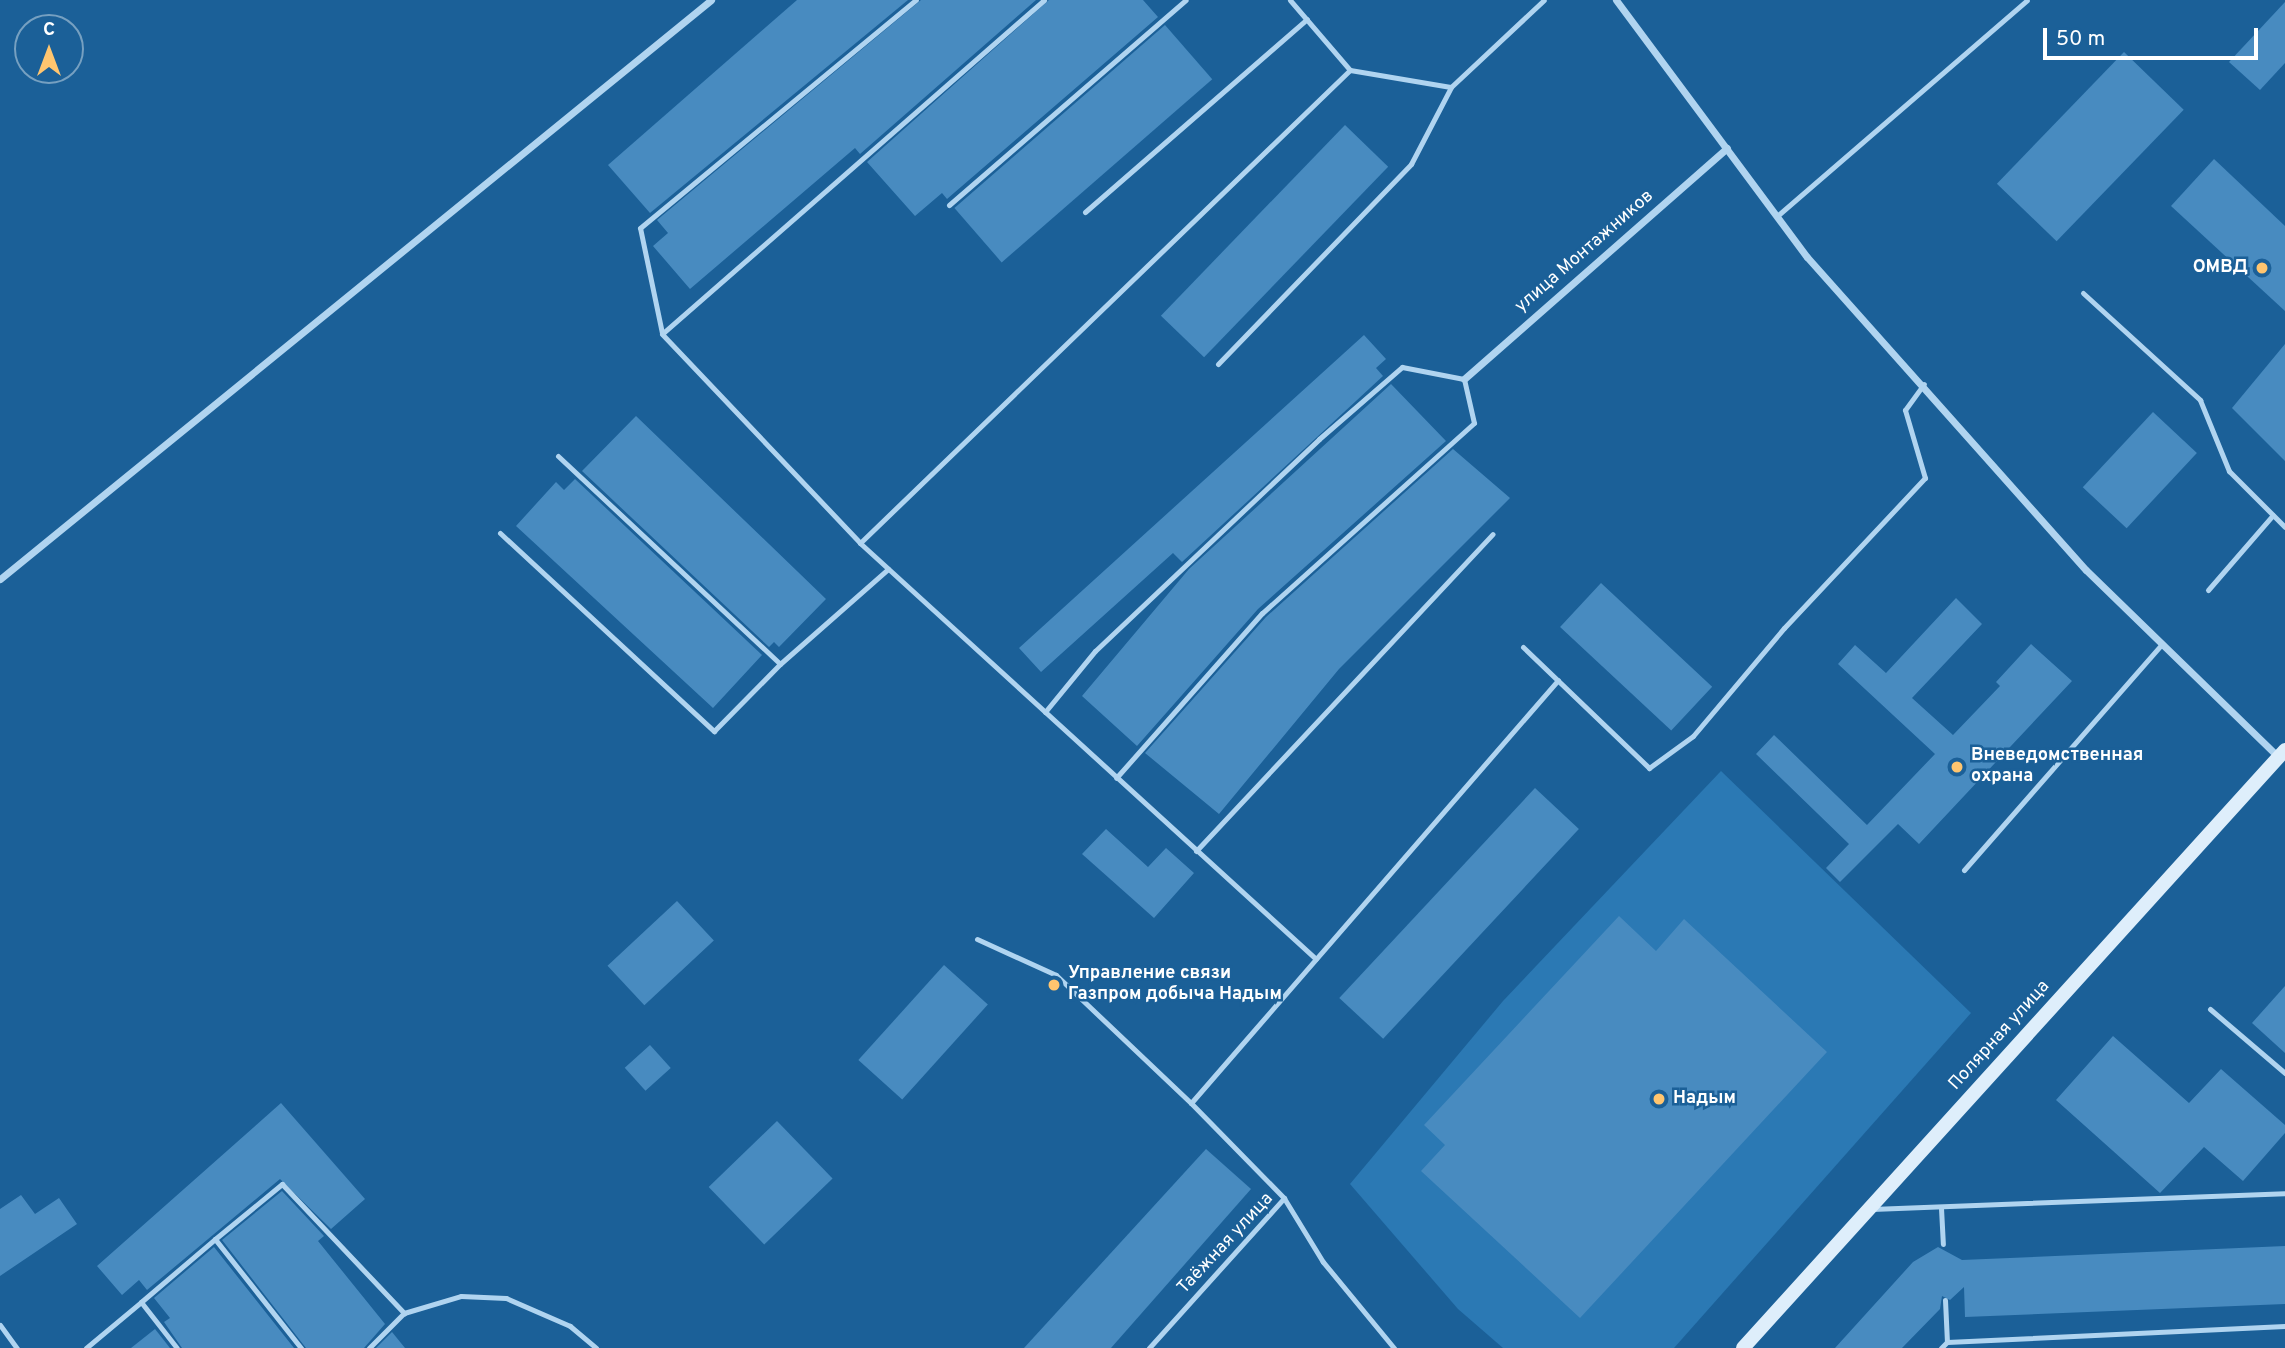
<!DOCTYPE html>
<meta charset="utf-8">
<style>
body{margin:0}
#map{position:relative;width:2285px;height:1348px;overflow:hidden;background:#1b6098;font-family:Overpass,sans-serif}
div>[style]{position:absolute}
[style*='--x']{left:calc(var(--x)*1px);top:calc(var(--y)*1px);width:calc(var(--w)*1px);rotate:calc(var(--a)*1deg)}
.green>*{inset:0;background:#2b79b4}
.building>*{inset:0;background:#488bc0;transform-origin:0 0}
.lane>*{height:5px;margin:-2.5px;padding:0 2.5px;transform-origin:2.5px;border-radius:2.5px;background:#b0d4f0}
.street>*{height:7px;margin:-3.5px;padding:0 3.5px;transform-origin:3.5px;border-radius:3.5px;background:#b0d4f0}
.secondary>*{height:14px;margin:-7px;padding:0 7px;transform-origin:7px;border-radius:7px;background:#deeefb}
.dots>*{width:19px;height:19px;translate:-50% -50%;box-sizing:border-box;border:4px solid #1b6098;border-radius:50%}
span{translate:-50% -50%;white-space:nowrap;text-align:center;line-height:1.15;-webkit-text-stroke:5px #1b6098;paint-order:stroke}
.street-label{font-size:18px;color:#fff}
.poi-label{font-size:18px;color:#fff;font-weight:700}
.right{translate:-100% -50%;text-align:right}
.left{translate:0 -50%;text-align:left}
.north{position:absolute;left:14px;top:14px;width:70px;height:70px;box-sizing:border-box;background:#1b6098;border:2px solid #76a0c1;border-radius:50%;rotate:0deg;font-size:19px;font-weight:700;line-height:28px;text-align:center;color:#fff}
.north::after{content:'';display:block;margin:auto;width:24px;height:32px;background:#ffc56f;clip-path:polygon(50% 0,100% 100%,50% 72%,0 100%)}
.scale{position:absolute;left:2043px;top:28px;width:215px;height:32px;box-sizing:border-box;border:4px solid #fff;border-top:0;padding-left:9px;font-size:21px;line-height:24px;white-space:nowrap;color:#fff;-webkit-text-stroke:5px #1b6098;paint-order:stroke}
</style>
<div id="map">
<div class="green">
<div style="clip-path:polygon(1721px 771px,1971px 1013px,1674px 1348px,1503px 1348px,1458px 1309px,1350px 1184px,1503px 1001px)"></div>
</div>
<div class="building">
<div style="clip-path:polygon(797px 0,908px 0,650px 213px,608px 165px)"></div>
<div style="clip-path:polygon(921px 0,1036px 0,860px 154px,855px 148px,690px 289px,653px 246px,668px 233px,657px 220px)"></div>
<div style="clip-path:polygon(1049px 0,1143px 0,1158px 17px,947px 199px,942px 193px,915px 216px,867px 162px)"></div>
<div style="clip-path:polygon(2285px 2px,2285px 63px,2260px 90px,2229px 62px)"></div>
<div style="left:1165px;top:25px;width:72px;height:279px;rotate:49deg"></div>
<div style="left:2124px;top:52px;width:83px;height:183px;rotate:44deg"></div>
<div style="left:1345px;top:125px;width:60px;height:265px;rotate:44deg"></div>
<div style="clip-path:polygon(2214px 159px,2285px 226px,2285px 311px,2171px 206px)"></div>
<div style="clip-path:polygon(1364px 335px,1386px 359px,1376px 368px,1383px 376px,1182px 562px,1173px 553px,1041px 672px,1019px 648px)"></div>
<div style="clip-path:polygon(2285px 344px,2285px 461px,2232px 408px)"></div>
<div style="clip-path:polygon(1391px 384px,1446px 441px,1258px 609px,1137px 746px,1082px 696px,1189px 569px)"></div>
<div style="left:2153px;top:412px;width:60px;height:103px;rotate:43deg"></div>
<div style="clip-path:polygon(636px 416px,826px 599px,779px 647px,774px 642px,769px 647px,582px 471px)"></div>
<div style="clip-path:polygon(1453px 449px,1510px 498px,1339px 669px,1219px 814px,1145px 753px,1266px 617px)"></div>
<div style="clip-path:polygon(575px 479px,762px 655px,713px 708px,516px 526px,556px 482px,564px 490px)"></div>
<div style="left:1601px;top:583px;width:152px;height:60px;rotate:43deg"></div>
<div style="clip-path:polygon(1956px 598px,1982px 624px,1912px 698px,1953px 735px,2000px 686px,1996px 682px,2031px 644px,2072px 681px,1919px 844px,1898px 824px,1840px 882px,1826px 868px,1849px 844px,1756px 754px,1774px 735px,1867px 825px,1935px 754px,1838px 664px,1855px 645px,1886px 673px)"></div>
<div style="left:1535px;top:788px;width:60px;height:287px;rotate:43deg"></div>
<div style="clip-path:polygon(1106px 829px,1148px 867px,1166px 848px,1194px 873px,1154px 918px,1082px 854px)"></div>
<div style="left:677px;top:901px;width:54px;height:95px;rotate:47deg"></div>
<div style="clip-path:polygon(1619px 916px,1656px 951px,1684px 919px,1827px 1052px,1580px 1318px,1421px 1171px,1445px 1145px,1424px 1125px)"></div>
<div style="left:944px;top:965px;width:59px;height:128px;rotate:42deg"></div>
<div style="clip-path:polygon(2285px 986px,2285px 1053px,2252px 1023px)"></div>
<div style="clip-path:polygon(2113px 1036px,2189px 1103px,2221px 1069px,2285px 1125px,2285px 1133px,2243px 1181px,2204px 1147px,2160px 1193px,2056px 1100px)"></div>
<div style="left:650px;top:1045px;width:31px;height:34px;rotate:48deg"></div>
<div style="clip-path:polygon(281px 1103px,365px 1199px,331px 1229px,280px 1179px,147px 1290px,139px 1280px,122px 1295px,97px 1266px)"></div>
<div style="left:777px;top:1121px;width:80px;height:95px;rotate:46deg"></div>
<div style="clip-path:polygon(1206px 1149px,1251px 1189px,1111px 1348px,1024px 1348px)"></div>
<div style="clip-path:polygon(282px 1191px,324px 1236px,318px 1241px,385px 1324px,364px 1348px,306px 1348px,222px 1240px)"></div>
<div style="clip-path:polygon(21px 1195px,35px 1214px,59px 1198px,77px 1224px,0 1276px,0 1209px)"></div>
<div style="clip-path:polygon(2285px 1246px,2285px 1304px,1965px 1317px,1964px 1287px,1950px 1300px,1942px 1296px,1940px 1309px,1902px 1348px,1835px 1348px,1913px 1262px,1938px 1247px,1962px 1260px)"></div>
<div style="clip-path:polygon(214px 1247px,294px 1348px,182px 1348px,164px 1322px,170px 1318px,154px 1298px)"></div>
<div style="clip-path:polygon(155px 1329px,170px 1348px,131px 1348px)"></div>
<div style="clip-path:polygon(392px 1332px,405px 1348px,376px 1348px)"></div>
</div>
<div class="lane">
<div style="--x:1044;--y:0;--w:507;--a:138.84"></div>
<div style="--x:662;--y:334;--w:288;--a:46.5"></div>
<div style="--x:860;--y:543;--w:617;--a:42.37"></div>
<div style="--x:1290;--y:0;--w:92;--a:49.4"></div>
<div style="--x:1350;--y:70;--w:102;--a:9.6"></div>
<div style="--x:1451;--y:87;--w:127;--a:-43.1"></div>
<div style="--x:949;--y:205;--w:313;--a:-40.9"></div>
<div style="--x:1085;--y:212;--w:294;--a:-41"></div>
<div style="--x:1777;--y:216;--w:330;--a:-40.8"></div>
<div style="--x:2083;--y:293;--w:159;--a:42.4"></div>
<div style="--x:2200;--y:400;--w:77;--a:67.8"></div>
<div style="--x:2229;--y:471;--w:79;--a:45"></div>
<div style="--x:662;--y:333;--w:107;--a:-101.8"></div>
<div style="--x:640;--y:228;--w:358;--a:-39.6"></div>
<div style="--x:1218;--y:364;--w:278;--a:-46"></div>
<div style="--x:1411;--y:164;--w:87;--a:-62.5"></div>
<div style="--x:558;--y:456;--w:304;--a:43.1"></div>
<div style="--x:780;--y:664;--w:144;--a:-41.3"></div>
<div style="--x:500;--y:533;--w:292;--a:42.8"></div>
<div style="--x:714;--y:731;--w:94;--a:-45.4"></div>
<div style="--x:860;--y:543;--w:681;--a:-43.99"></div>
<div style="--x:2208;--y:590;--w:99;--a:-49.1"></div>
<div style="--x:1523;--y:647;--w:175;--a:43.8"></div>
<div style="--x:1649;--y:768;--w:54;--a:-36"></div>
<div style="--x:1693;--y:736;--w:141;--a:-49.9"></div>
<div style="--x:1784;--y:628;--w:206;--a:-46.8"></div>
<div style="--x:1925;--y:478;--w:71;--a:-106.4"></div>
<div style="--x:1905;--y:410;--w:32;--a:-54"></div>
<div style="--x:1045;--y:712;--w:79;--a:-50.7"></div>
<div style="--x:1095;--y:651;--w:308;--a:-43.4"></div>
<div style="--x:1319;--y:439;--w:110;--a:-40.9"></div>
<div style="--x:1402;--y:367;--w:63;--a:11"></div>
<div style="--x:1464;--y:379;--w:45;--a:77.2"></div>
<div style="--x:1474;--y:423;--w:285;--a:138.1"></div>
<div style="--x:1262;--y:613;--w:220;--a:131.5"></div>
<div style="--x:1196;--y:851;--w:434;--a:-46.9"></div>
<div style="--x:1964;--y:870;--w:300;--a:-48.8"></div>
<div style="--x:977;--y:939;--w:87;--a:24.5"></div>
<div style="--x:1056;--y:975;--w:186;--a:43.5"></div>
<div style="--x:2210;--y:1009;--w:99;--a:40.5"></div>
<div style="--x:1941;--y:1208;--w:36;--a:87"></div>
<div style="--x:1872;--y:1209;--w:413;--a:-2.2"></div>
<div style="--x:1945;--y:1300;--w:42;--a:87.3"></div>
<div style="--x:141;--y:1302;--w:97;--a:-40.4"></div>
<div style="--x:0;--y:1325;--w:29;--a:54"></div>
<div style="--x:86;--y:1348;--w:72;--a:-39.9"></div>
<div style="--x:141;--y:1302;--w:58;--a:52"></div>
<div style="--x:301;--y:1348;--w:139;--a:-128.3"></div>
<div style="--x:215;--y:1239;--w:87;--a:-39.4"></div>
<div style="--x:282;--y:1184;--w:178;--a:46.6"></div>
<div style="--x:369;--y:1348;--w:49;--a:-45"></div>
<div style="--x:404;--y:1313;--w:59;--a:-16.6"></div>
<div style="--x:461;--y:1296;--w:45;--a:2.5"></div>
<div style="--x:506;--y:1298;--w:70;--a:23.6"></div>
<div style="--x:570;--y:1326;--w:34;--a:40"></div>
<div style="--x:1149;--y:1348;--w:202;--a:-48"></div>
<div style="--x:1394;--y:1348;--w:112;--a:-129.5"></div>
<div style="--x:1323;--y:1262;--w:75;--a:-121.4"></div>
<div style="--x:1284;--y:1198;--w:133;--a:-134.4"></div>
<div style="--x:1191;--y:1103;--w:560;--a:-49.05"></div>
<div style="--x:1941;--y:1348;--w:8;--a:-45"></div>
<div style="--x:1947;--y:1342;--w:338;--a:-2.7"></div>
</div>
<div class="street">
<div style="--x:1616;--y:0;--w:320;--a:53.4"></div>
<div style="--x:1807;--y:257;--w:419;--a:48.3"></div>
<div style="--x:2086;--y:570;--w:268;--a:44.2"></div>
<div style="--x:1464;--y:379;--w:350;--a:-41.3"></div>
<div style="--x:0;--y:579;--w:917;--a:-39.16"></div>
</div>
<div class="secondary">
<div style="--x:1743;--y:1348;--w:807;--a:-47.81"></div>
</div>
<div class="dots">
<div style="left:2262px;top:268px;background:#ffc56f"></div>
<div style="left:1957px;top:767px;background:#ffc56f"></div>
<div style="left:1054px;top:985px;background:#ffc56f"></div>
<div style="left:1659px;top:1099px;background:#ffc56f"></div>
</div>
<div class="street-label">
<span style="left:1585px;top:252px;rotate:-41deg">улица Монтажников</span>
<span style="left:2000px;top:1036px;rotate:-48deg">Полярная улица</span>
<span style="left:1226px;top:1244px;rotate:-47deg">Таёжная улица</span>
</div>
<div class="poi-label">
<span class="right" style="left:2248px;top:268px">ОМВД</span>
<span class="left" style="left:1971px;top:767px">Вневедомственная<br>охрана</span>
<span class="left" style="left:1068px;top:985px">Управление связи<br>Газпром добыча Надым</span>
<span class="left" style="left:1673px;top:1099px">Надым</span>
</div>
<div class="north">С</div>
<div class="scale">50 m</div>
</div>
